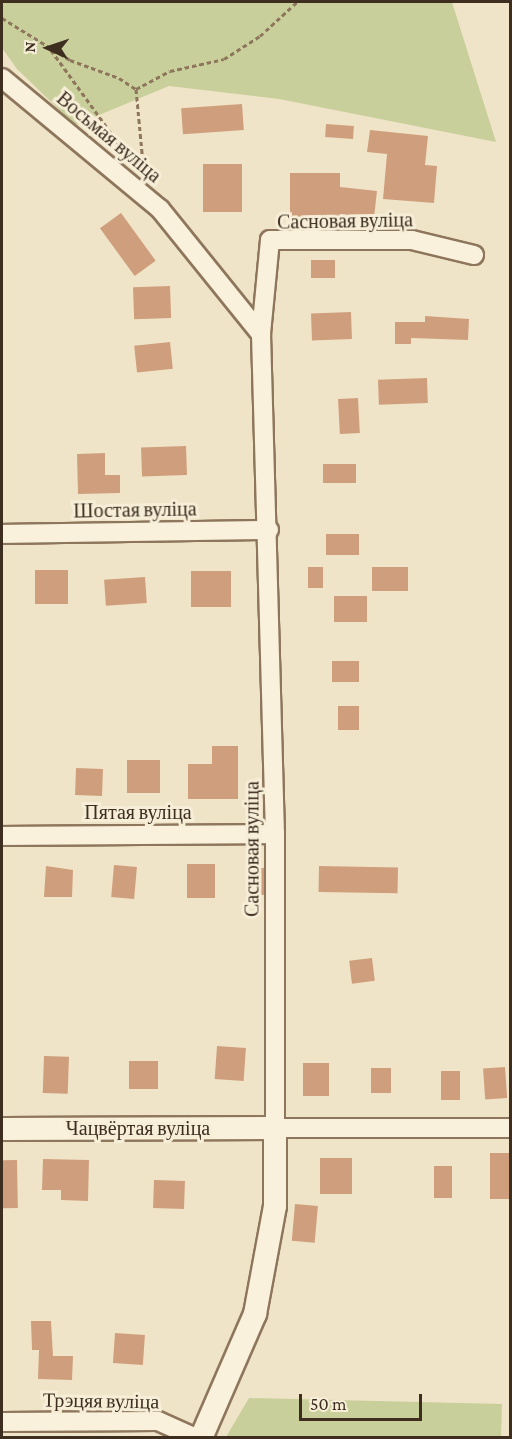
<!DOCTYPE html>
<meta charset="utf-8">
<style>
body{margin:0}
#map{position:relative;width:512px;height:1439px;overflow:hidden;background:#f0e4c8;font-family:"Crimson Pro",serif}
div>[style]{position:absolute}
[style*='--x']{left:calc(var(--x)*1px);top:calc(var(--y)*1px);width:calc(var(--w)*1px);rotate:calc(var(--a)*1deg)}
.green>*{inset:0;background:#c9cf9b}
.building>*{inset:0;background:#cf9f7d;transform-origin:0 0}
.path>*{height:3px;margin-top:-1.5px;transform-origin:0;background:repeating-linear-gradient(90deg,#8d765c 0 4.5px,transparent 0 7.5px)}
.roads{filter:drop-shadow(2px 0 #8d765c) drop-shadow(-2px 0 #8d765c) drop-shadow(0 2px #8d765c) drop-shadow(0 -2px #8d765c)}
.minor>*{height:18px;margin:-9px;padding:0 9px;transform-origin:9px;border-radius:9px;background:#faf1dc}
.tertiary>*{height:22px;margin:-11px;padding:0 11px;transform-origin:11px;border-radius:11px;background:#faf1dc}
span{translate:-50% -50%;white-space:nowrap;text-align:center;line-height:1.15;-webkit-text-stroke:6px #f7eed8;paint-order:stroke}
.street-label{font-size:20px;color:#3d2e20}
.frame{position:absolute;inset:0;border:3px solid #3d2e20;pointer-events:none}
.north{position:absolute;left:18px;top:18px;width:60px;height:60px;-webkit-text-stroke:4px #f7eed8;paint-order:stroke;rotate:273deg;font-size:16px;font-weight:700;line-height:24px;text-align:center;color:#3d2e20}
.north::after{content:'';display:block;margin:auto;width:21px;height:27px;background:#3d2e20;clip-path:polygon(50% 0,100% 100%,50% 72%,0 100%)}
.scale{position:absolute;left:299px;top:1394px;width:123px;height:27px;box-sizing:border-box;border:3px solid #3d2e20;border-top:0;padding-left:8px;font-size:18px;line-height:21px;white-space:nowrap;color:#3d2e20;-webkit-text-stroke:4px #f7eed8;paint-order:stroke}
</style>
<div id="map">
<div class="green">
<div style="clip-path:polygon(2px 2px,452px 2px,496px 142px,279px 99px,169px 86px,75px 125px,17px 69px,2px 48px)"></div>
<div style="clip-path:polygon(249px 1398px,502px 1404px,501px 1437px,226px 1437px)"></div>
</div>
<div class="building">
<div style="left:242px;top:104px;width:26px;height:61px;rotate:86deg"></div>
<div style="left:326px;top:124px;width:28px;height:13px;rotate:4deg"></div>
<div style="clip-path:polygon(370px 130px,428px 136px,425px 165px,437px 166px,434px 203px,383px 199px,387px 154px,367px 152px)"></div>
<div style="left:203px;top:164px;width:39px;height:48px"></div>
<div style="clip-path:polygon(290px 173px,340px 173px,340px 187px,377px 191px,374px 218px,340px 214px,340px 217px,290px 217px)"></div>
<div style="left:121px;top:213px;width:59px;height:26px;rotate:54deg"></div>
<div style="left:311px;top:260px;width:24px;height:18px"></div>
<div style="left:170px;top:286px;width:32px;height:37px;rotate:88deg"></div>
<div style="left:351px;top:312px;width:27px;height:40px;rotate:88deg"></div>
<div style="clip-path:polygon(425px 316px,469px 319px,468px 340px,411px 338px,411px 344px,395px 344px,395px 322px,425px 322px)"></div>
<div style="left:170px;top:342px;width:27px;height:36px;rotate:84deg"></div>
<div style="left:427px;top:378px;width:25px;height:49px;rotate:88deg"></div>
<div style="left:358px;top:398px;width:35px;height:20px;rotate:87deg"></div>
<div style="left:186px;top:446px;width:29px;height:45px;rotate:88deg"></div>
<div style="clip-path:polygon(105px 453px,105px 475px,120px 475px,120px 493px,78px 494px,77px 454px)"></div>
<div style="left:323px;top:464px;width:33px;height:19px"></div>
<div style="left:326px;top:534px;width:33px;height:21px"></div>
<div style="left:308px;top:567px;width:15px;height:21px"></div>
<div style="left:408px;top:567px;width:24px;height:36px;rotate:90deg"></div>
<div style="left:35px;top:570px;width:33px;height:34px"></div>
<div style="left:231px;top:571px;width:36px;height:40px;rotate:90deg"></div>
<div style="left:145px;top:577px;width:26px;height:41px;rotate:86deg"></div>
<div style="left:334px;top:596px;width:33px;height:26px"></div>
<div style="left:332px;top:661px;width:27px;height:21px"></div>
<div style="left:359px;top:706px;width:24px;height:21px;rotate:90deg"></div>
<div style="clip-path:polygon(212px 746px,238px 746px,238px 799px,188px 799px,188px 764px,212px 764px)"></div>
<div style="left:127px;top:760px;width:33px;height:33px"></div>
<div style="left:76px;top:768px;width:27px;height:27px;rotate:2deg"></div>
<div style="left:187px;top:864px;width:28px;height:34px"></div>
<div style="left:114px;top:865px;width:23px;height:32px;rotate:5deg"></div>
<div style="clip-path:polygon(46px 866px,73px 870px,72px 897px,44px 897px)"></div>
<div style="left:319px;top:866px;width:79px;height:26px;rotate:1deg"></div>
<div style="left:256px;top:868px;width:8px;height:27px"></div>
<div style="left:372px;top:958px;width:23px;height:23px;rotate:83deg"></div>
<div style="left:217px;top:1046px;width:29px;height:33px;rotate:4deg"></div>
<div style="left:44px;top:1056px;width:25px;height:37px;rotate:2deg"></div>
<div style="left:129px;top:1061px;width:29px;height:28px"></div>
<div style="left:303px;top:1063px;width:26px;height:33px"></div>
<div style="left:505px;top:1067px;width:31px;height:22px;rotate:86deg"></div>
<div style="left:371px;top:1068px;width:20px;height:25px"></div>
<div style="left:441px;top:1071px;width:19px;height:29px"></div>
<div style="left:490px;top:1153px;width:20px;height:46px"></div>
<div style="left:320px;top:1158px;width:32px;height:36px"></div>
<div style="clip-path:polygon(43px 1159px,89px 1160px,88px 1201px,61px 1200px,61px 1190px,42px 1190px)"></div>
<div style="left:17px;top:1160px;width:48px;height:15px;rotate:89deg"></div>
<div style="left:434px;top:1166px;width:18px;height:32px"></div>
<div style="left:154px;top:1180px;width:31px;height:28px;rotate:2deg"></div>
<div style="left:295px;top:1204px;width:23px;height:37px;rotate:5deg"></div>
<div style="clip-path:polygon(31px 1321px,51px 1321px,53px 1356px,73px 1356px,72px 1380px,38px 1379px,39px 1350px,32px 1350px)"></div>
<div style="left:115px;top:1333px;width:30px;height:30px;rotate:4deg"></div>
</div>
<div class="path">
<div style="--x:2;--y:18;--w:80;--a:31.7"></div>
<div style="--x:70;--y:60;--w:52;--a:20.2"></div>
<div style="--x:119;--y:78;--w:20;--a:33"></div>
<div style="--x:136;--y:89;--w:38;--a:-28"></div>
<div style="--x:170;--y:71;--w:55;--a:-12.5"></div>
<div style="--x:224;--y:59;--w:43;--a:-32.6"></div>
<div style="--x:260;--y:36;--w:50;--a:-42.6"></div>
<div style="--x:51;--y:50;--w:138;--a:54.1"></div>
<div style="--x:136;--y:89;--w:85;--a:84.6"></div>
</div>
<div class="roads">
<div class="minor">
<div style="--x:2;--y:78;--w:205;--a:39.7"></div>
<div style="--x:160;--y:209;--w:161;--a:51.1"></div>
<div style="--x:474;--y:255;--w:64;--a:-166.4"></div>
<div style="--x:412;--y:240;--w:142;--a:180"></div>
<div style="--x:270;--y:240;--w:94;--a:95.5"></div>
<div style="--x:261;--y:334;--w:500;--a:88.4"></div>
<div style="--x:275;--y:834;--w:294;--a:90"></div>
<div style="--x:275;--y:1128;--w:235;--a:0"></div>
<div style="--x:2;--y:534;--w:267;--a:-0.9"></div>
<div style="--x:2;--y:836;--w:273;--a:-0.4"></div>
<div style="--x:2;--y:1422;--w:156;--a:-0.4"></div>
<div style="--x:158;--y:1421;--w:42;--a:24.1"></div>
</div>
<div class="tertiary">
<div style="--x:2;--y:1129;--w:273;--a:-0.2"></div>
<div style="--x:275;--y:1128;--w:78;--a:90"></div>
<div style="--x:275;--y:1206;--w:110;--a:100.5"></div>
<div style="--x:255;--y:1314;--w:135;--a:113.5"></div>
</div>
</div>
<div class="street-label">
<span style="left:109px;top:137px;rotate:40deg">Восьмая вуліца</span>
<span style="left:345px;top:221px;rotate:-1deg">Сасновая вуліца</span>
<span style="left:135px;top:510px;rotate:-1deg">Шостая вуліца</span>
<span style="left:138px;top:812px">Пятая вуліца</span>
<span style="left:252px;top:849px;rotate:-90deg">Сасновая вуліца</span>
<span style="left:138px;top:1128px">Чацвёртая вуліца</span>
<span style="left:101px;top:1401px;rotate:1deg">Трэцяя вуліца</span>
</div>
<div class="frame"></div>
<div class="north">N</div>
<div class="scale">50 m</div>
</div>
